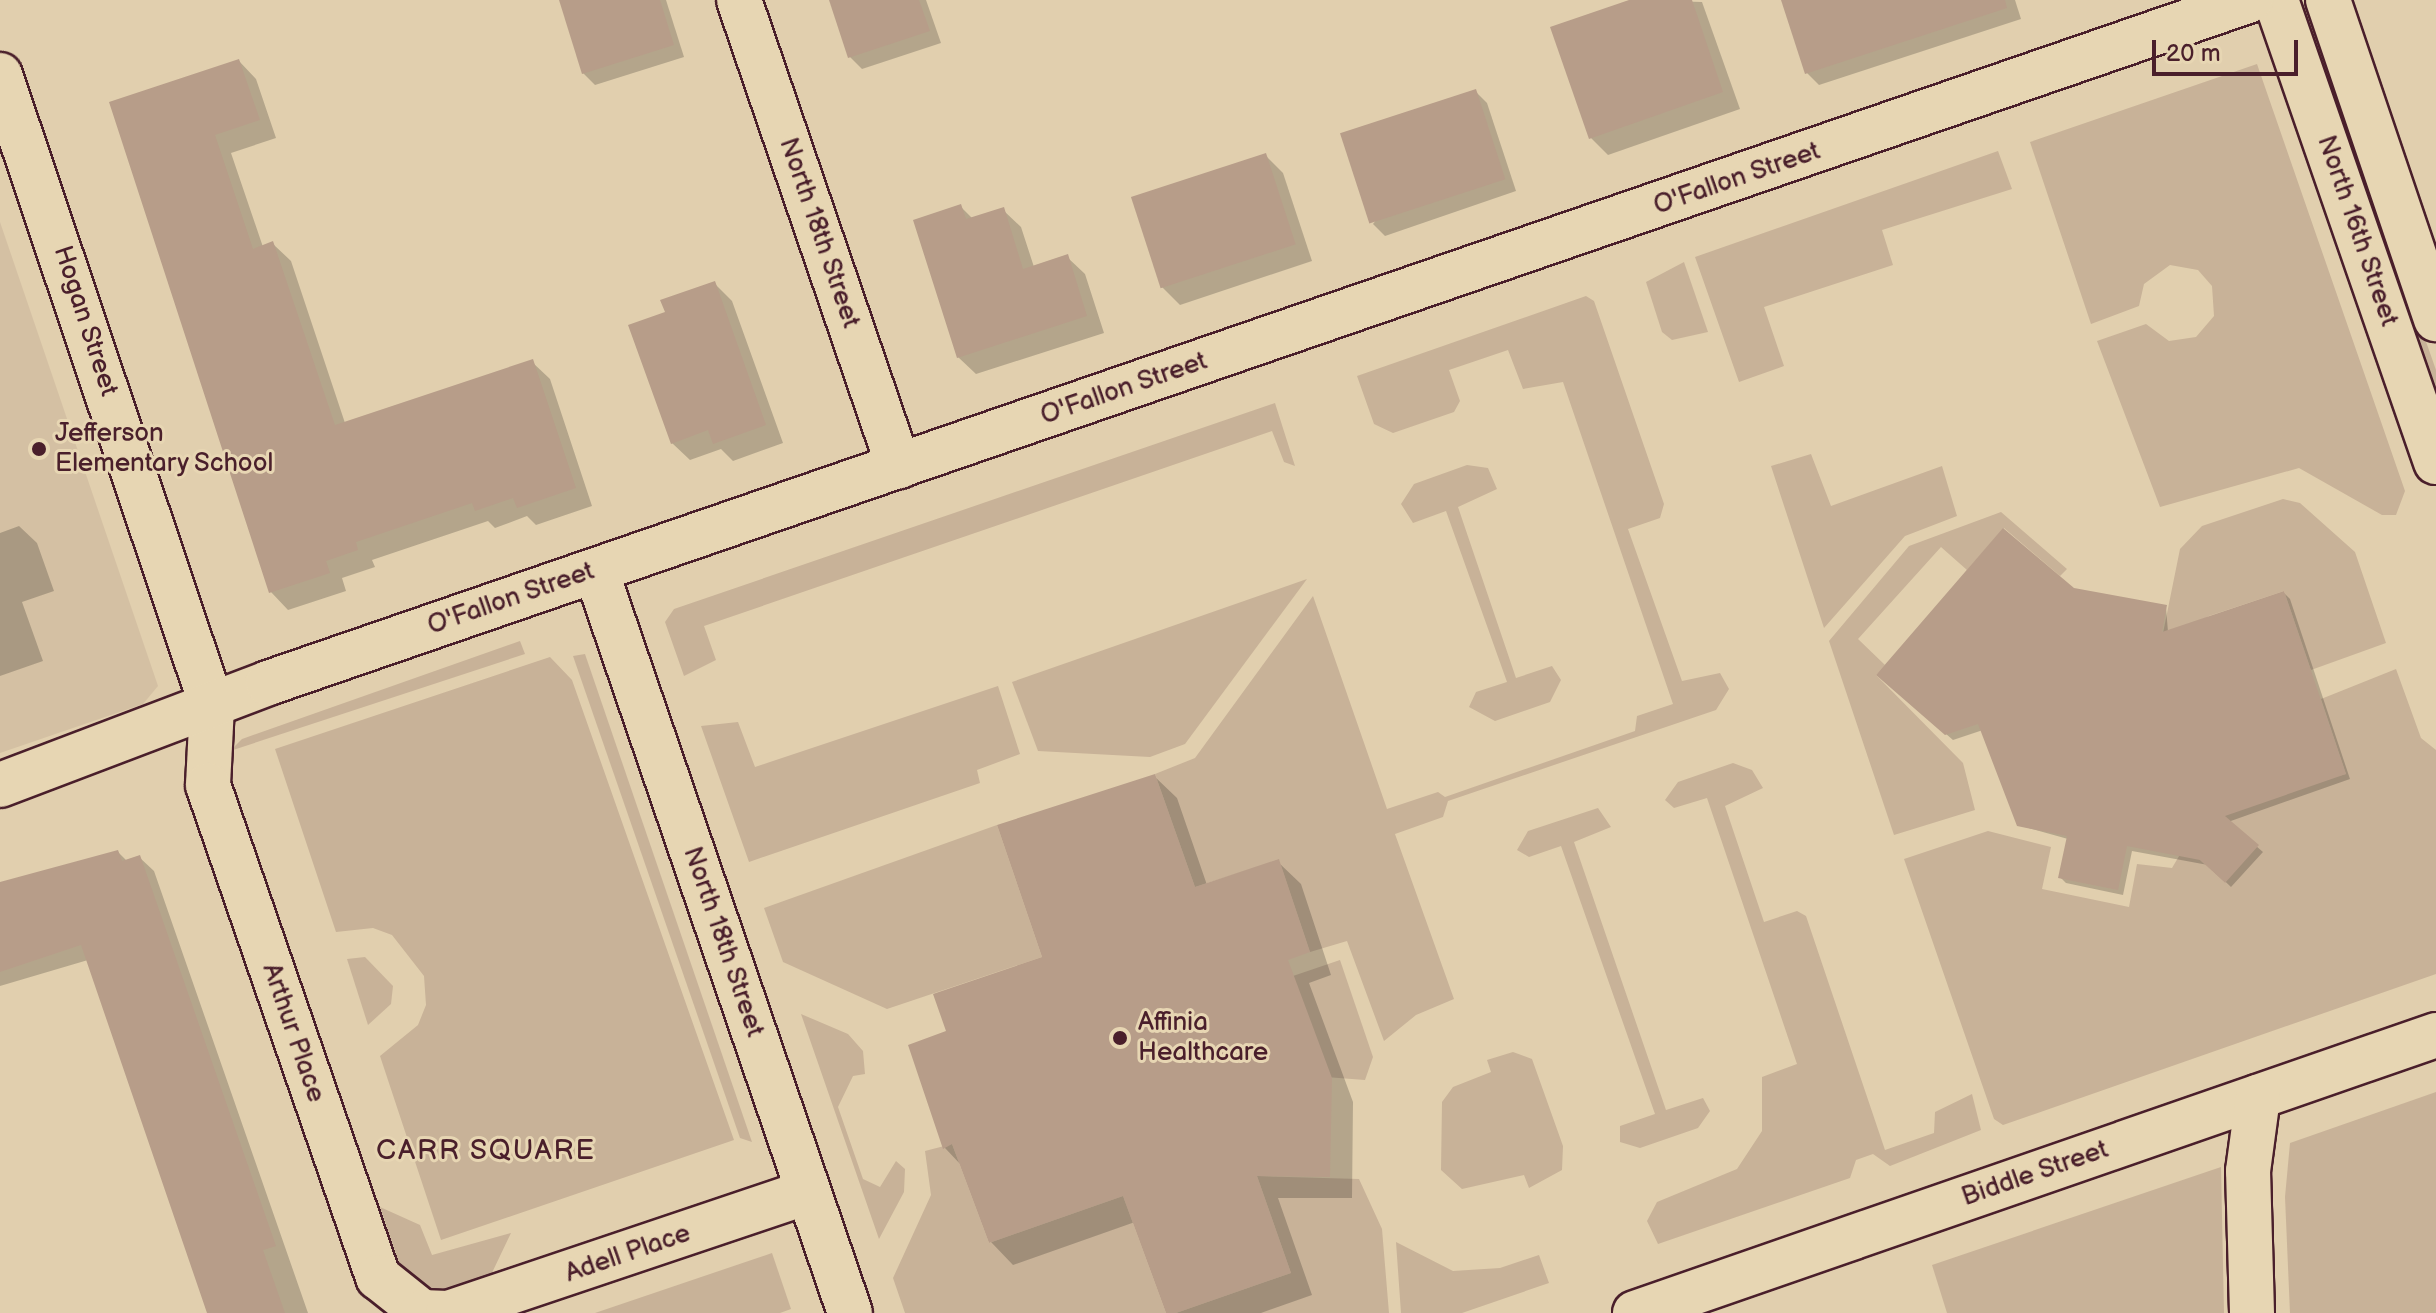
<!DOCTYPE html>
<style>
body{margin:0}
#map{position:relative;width:2436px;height:1313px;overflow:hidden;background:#e1cfae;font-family:"Balsamiq Sans",sans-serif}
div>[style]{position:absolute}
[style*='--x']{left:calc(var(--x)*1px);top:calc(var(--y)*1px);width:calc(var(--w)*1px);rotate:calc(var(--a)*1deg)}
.built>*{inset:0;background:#d4c0a3}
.green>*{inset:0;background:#c8b298}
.shadow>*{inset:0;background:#0003}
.building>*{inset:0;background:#b79d89;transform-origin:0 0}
.roads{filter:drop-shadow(2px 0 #4a1f2b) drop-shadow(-2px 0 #4a1f2b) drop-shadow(0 2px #4a1f2b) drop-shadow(0 -2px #4a1f2b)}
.minor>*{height:44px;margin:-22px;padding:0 22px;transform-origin:22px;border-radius:22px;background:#e7d6b3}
.dots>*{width:22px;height:22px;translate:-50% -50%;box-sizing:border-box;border:4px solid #e7d6b3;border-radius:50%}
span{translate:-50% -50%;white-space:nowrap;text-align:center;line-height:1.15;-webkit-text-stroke:6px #e7d6b3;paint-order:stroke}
.street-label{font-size:26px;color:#4a1f2b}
.poi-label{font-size:26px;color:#4a1f2b}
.left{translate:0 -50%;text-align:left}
.neighbourhood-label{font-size:28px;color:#4a1f2b;letter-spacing:2px}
.scale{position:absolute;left:2152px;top:40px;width:146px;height:36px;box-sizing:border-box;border:4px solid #4a1f2b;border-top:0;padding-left:10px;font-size:24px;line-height:28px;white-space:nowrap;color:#4a1f2b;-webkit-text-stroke:6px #e7d6b3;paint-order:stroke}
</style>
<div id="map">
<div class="built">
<div style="clip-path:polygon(0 222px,158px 686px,143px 704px,0 753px)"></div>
</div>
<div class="green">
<div style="clip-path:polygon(2324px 51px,2436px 370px,2436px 413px,2314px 58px)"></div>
<div style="clip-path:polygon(2257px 64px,2405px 491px,2396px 515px,2382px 515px,2299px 468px,2160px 507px,2097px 341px,2146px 324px,2169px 341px,2196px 337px,2214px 316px,2212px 286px,2198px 270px,2170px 265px,2144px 284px,2139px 306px,2091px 324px,2030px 142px)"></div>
<div style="clip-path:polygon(1998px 151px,2012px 189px,1882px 230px,1893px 265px,1764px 307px,1784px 366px,1739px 382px,1695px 257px)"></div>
<div style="clip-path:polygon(1684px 262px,1708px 332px,1672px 340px,1662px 332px,1646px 282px)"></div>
<div style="clip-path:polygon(1586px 296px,1594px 301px,1664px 504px,1660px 518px,1628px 529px,1682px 681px,1720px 673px,1729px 689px,1716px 710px,1448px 801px,1443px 817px,1395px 834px,1454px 999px,1416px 1015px,1384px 1041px,1347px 941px,1310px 952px,1279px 860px,1195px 887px,1155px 774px,1195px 758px,1313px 596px,1387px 809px,1438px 792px,1445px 797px,1635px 731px,1637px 716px,1673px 704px,1563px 382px,1523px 389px,1508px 350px,1449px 370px,1460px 401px,1454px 412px,1393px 433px,1374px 424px,1357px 376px)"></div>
<div style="clip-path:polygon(1275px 403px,1295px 466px,1284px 462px,1272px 431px,704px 626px,716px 660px,684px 676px,665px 622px,674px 609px)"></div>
<div style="clip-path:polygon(1811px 454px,1831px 506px,1942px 466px,1957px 516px,1905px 536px,1824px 628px,1771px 466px)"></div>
<div style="clip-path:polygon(1467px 465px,1488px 468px,1497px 489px,1458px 507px,1516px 678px,1552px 666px,1561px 680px,1550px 702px,1495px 721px,1469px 707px,1476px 692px,1507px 682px,1446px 511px,1413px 523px,1401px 504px,1414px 484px)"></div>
<div style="clip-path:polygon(2283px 499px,2300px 503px,2355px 552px,2386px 643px,2311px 670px,2284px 591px,2209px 616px,2161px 643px,2180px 549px,2202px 526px)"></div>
<div style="clip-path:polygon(2001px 512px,2067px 569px,2060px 576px,2004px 528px,1967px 570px,1941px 547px,1858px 639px,1885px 665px,1876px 675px,1963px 763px,1975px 810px,1894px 835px,1829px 641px,1909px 546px)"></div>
<div style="clip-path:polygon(1307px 579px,1185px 744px,1150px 757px,1038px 751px,1012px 682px)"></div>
<div style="clip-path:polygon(520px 641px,525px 654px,230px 751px,242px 739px)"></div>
<div style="clip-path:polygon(585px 654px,752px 1142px,740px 1138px,573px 656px)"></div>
<div style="clip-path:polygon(550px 657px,572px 680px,734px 1140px,441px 1240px,380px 1056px,418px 1025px,426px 1005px,424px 976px,392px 935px,373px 928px,336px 932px,275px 749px)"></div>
<div style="clip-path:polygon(2396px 669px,2421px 738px,2436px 750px,2436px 974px,2003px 1125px,1994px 1119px,1904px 859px,1988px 831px,2051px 847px,2042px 889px,2129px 907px,2137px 864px,2172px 868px,2185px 846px,2225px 883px,2217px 810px,2346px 774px,2321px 699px)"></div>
<div style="clip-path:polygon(998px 686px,1020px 754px,977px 770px,980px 783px,749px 862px,701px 726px,738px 722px,755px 767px)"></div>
<div style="clip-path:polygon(1733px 763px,1752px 770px,1763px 788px,1725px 806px,1764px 922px,1797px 911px,1806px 916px,1885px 1150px,1934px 1133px,1935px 1112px,1972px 1094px,1981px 1130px,1890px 1166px,1873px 1154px,1856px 1160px,1850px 1178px,1658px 1244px,1647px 1221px,1657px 1202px,1737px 1169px,1762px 1131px,1762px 1077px,1797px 1064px,1707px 798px,1674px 808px,1665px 800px,1678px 782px)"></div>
<div style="clip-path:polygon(1598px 808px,1611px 827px,1574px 842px,1666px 1110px,1703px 1098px,1710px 1111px,1698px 1128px,1640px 1148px,1620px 1142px,1620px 1126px,1655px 1114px,1561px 846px,1529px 857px,1517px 850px,1528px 831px)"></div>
<div style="clip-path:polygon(997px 825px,1042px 957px,887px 1009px,783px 962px,764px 908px)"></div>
<div style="clip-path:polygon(365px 957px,393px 986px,391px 1004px,368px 1025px,347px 959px)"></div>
<div style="clip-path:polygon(1340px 960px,1373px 1057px,1365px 1080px,1326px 1077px,1293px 976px)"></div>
<div style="clip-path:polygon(801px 1014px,848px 1034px,863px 1051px,865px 1074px,853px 1076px,838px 1107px,863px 1179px,880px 1187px,896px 1161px,905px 1169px,904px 1192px,879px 1239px)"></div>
<div style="clip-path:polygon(1513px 1052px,1532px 1059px,1563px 1146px,1562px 1170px,1529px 1188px,1524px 1175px,1462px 1189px,1441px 1170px,1442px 1102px,1453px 1087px,1491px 1072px,1487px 1060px)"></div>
<div style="clip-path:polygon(2436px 1092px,2436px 1313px,2290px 1313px,2285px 1197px,2290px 1143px)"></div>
<div style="clip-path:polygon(952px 1144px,989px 1243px,1123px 1196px,1166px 1313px,905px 1313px,893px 1278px,931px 1195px,925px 1151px)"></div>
<div style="clip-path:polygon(2221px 1167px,2224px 1313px,1947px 1313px,1932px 1265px)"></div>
<div style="clip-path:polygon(1257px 1176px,1359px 1179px,1382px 1229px,1389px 1313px,1176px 1313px,1291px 1273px)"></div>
<div style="clip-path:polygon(380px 1207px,420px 1225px,432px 1255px,511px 1233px,490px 1277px,437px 1291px,413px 1282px,398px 1260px)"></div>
<div style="clip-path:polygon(1396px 1242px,1453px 1271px,1500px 1268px,1539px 1255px,1549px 1283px,1462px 1313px,1401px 1313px)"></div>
<div style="clip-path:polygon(772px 1253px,791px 1309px,780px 1313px,595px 1313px)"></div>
</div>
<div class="shadow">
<div style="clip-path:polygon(561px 0,666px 0,684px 57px,595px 85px,583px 73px)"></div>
<div style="clip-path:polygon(831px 0,926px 0,941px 43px,862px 69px,850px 57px)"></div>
<div style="clip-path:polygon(1637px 0,1702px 2px,1740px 109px,1608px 155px,1591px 138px)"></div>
<div style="clip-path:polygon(1783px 0,2015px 0,2021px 19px,1819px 85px,1807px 73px)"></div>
<div style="clip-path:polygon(239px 61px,256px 79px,276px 138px,231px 153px,263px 247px,273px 244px,291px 261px,345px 423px,532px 362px,550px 379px,592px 506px,536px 525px,527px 516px,495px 528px,488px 521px,372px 560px,375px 567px,342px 578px,346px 591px,288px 610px,271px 592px,112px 104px)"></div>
<div style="clip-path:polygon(1475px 91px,1487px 103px,1516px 191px,1385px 236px,1373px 224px)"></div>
<div style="clip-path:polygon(1265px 155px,1283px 173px,1312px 261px,1180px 305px,1162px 287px)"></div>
<div style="clip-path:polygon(960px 206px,973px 219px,1003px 210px,1021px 227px,1034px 267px,1067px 257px,1085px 274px,1104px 333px,976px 374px,958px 357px)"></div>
<div style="clip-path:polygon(714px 283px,732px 301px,783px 443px,733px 461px,721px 449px,690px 460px,672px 443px,667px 314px)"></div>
<div style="clip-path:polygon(19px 526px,37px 543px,54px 591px,22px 602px,43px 661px,0 676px,0 533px)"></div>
<div style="clip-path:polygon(2073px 590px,2166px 607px,2168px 632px,2284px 593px,2290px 599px,2350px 779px,2228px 822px,2263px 852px,2231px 887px,2208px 865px,2132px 851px,2123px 895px,2066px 883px,2060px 877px,2068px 839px,2018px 825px,1983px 730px,1953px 740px,1884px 680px)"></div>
<div style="clip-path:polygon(1154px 776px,1177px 798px,1207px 885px,1278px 862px,1301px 884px,1331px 975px,1309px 983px,1353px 1102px,1352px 1198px,1278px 1198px,1312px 1295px,1261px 1313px,1168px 1313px,1135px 1222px,1013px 1265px,991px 1242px,962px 1166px,945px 1148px,949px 1032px,1044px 958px)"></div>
<div style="clip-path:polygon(118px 852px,127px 861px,139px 857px,154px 871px,308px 1313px,208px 1313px,88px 960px,0 986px,0 884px)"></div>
</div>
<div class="building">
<div style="clip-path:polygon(559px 0,660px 0,674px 45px,582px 74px)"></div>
<div style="clip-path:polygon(829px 0,919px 0,930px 31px,848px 58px)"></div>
<div style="clip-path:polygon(1629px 0,1692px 0,1723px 92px,1589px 139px,1550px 27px)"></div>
<div style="clip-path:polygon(1781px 0,2005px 0,2007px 8px,1805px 74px)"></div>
<div style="clip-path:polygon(239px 59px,260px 120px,215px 135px,253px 249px,273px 241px,335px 425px,533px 359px,576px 488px,517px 508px,513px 498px,475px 511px,472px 503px,356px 542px,358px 550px,326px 561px,330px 573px,269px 593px,109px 102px)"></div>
<div style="left:1476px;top:89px;width:95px;height:143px;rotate:72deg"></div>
<div style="left:1266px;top:153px;width:96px;height:142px;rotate:72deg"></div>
<div style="clip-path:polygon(961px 204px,966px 219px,1004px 207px,1023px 269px,1068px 254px,1087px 316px,957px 358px,913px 220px)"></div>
<div style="clip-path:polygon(715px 281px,766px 425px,713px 444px,708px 430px,671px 444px,628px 325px,665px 312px,660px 300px)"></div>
<div style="clip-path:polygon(2003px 528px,2074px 588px,2167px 605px,2162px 632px,2284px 591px,2346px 774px,2225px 816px,2259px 845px,2225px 883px,2200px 860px,2127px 846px,2118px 890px,2058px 878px,2067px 836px,2017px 826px,1978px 724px,1945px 735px,1876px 675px)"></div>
<div style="clip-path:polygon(1155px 774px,1195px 887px,1279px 859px,1310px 952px,1288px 960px,1332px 1078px,1330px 1177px,1257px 1176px,1291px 1273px,1176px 1313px,1166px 1313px,1123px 1196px,989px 1243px,952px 1144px,943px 1149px,908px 1045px,946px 1031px,933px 994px,1042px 957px,997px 825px)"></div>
<div style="clip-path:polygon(118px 850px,122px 861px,140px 855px,276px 1246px,263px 1250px,285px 1313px,207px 1313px,81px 945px,0 972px,0 882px)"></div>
</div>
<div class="roads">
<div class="minor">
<div style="--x:739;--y:0;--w:493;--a:71.1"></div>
<div style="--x:2276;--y:0;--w:489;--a:70.9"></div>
<div style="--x:2328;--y:0;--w:337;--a:71.3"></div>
<div style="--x:0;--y:75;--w:666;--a:71.43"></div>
<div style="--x:212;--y:706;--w:79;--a:92.9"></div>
<div style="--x:208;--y:785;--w:521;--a:70.94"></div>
<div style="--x:378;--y:1277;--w:56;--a:38.5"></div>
<div style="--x:422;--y:1312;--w:26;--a:2"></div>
<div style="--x:448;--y:1313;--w:379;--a:-18.6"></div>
<div style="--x:596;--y:571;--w:784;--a:71.1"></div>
<div style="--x:0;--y:785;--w:287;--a:-20.8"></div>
<div style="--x:268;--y:683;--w:2097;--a:-19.01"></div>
<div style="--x:1635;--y:1313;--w:848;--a:-19.14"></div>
<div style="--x:2252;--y:1313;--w:142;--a:-91.6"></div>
<div style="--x:2248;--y:1171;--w:75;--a:-82.3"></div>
</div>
</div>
<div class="dots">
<div style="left:39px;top:449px;background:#4a1f2b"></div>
<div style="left:1120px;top:1038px;background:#4a1f2b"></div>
</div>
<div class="street-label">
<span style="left:1737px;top:179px;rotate:-19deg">O'Fallon Street</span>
<span style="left:2357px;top:231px;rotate:71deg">North 16th Street</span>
<span style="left:819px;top:233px;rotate:71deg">North 18th Street</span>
<span style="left:85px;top:321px;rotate:72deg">Hogan Street</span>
<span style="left:1124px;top:389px;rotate:-19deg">O'Fallon Street</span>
<span style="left:511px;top:599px;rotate:-19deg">O'Fallon Street</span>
<span style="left:723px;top:942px;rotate:71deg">North 18th Street</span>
<span style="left:293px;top:1033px;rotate:71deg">Arthur Place</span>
<span style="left:2035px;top:1174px;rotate:-19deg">Biddle Street</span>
<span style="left:628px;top:1254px;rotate:-19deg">Adell Place</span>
</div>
<div class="poi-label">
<span class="left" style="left:55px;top:449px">Jefferson<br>Elementary School</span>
<span class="left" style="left:1138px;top:1038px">Affinia<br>Healthcare</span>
</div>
<div class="neighbourhood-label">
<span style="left:486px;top:1151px">CARR SQUARE</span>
</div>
<div class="scale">20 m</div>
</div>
